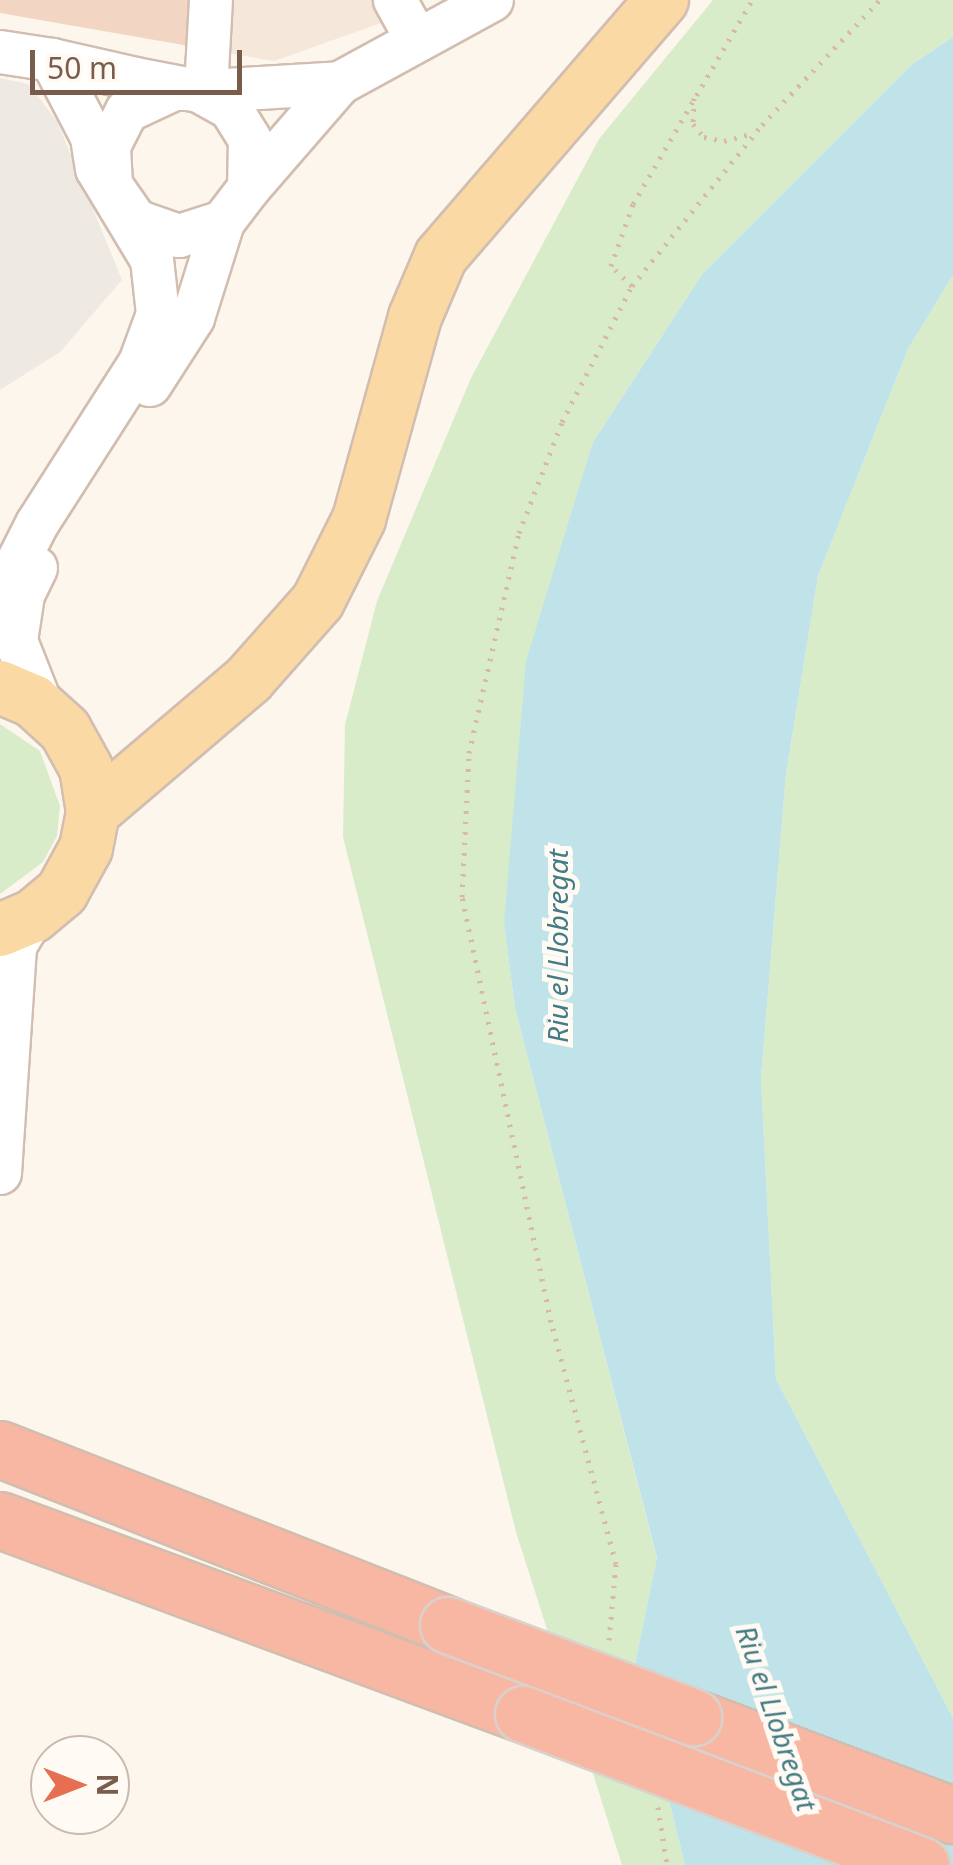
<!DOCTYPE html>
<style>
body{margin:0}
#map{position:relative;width:953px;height:1865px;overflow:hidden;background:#fdf6ec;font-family:"Noto Sans",sans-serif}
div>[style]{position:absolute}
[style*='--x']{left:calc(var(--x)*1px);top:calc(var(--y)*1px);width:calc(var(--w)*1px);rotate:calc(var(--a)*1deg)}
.residential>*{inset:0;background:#f5e8da}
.industrial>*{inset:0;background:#efe9e4}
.green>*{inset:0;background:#d8ecc9}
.water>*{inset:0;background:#bfe3e8}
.building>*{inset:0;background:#f3d5c3}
.path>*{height:5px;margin-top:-2.5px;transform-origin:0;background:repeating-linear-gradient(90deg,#d9b8a5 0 2.5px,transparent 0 10.5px)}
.roads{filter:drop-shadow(2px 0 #d1beb0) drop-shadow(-2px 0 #d1beb0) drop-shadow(0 2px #d1beb0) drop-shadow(0 -2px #d1beb0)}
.minor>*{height:42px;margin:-21px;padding:0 21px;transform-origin:21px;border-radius:21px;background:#fff}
.major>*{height:52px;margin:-26px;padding:0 26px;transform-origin:26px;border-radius:26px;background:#fbd9a5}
.highway>*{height:55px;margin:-27.5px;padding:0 27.5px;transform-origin:27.5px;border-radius:27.5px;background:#f7b7a3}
.bridges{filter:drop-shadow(2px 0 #dad1cd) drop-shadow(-2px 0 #dad1cd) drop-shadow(0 2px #dad1cd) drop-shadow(0 -2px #dad1cd)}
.highway-bridge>*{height:55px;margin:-27.5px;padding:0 27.5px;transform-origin:27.5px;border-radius:27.5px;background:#f7b7a3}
span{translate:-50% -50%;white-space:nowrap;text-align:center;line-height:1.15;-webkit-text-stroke:10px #fffaf3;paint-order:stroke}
.water-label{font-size:28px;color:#437c86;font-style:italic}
.north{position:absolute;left:30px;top:1735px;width:100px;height:100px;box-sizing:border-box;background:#fffaf3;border:2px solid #cabbb1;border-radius:50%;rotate:90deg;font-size:28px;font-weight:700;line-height:40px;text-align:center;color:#7a5c4d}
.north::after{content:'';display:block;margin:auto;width:35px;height:45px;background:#e76f51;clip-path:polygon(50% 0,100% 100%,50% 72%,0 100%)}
.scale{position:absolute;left:30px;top:50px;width:212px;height:45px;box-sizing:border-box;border:5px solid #7a5c4d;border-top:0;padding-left:12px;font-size:30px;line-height:35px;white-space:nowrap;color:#7a5c4d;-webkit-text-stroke:8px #fffaf3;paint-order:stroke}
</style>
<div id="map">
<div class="residential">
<div style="clip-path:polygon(229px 0,372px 0,384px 22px,274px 61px,226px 53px)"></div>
</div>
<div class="industrial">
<div style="clip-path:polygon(0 78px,28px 84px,57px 121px,122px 280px,60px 352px,0 390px)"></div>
</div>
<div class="green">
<div style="clip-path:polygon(713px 0,953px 0,953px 37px,911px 65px,703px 273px,593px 442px,504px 924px,515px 1008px,657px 1559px,635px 1664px,685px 1865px,622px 1865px,516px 1532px,343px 837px,345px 725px,377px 601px,471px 378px,599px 139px)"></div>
<div style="clip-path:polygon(953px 275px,953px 1718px,776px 1379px,761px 1078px,786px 774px,818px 576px,908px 349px)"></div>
<div style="clip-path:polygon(0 724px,40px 751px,60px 806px,57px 836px,43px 862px,0 894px)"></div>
</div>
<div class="water">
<div style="clip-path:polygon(953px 37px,953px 275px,908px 349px,818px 576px,786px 774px,761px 1078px,776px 1379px,953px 1718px,953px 1865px,685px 1865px,635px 1664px,657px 1558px,515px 1008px,504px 924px,526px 661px,593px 442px,703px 273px,911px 65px)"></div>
</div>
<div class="building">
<div style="clip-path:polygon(0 0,192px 0,189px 46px,0 13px)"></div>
</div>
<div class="path">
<div style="--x:694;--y:98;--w:26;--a:92"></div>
<div style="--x:693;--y:124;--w:17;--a:50"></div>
<div style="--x:704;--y:137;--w:20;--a:11"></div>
<div style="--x:724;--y:141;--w:31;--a:-15"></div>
<div style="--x:632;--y:286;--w:29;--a:-136"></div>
<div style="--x:611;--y:266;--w:66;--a:-70.5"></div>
<div style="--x:633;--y:204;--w:236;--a:-59.7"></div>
<div style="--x:609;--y:1640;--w:76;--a:-84.7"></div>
<div style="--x:616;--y:1564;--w:251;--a:-105"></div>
<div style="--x:551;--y:1322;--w:434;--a:-101.8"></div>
<div style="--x:462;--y:897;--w:144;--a:-87.2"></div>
<div style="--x:469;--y:753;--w:226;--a:-77.2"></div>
<div style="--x:519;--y:533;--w:119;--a:-68.8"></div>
<div style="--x:562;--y:422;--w:153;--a:-62.8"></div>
<div style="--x:632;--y:286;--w:207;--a:-51.1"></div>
<div style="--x:762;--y:125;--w:172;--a:-46.7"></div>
<div style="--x:658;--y:1807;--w:59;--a:81.2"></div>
</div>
<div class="roads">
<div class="minor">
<div style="--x:395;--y:0;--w:46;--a:61.2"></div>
<div style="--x:0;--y:52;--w:53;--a:8.7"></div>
<div style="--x:52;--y:60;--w:86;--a:12.7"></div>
<div style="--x:136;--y:79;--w:53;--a:10.9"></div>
<div style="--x:188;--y:89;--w:11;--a:10"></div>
<div style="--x:199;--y:91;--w:37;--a:29"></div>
<div style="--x:231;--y:109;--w:36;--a:58"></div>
<div style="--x:250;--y:140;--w:48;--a:91.2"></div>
<div style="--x:249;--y:188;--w:43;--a:127.4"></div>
<div style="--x:223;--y:222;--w:46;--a:162.3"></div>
<div style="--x:179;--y:236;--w:46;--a:-160.8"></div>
<div style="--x:136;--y:221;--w:44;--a:-124.8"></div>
<div style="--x:111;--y:185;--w:39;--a:-93"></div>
<div style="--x:109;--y:146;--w:39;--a:-63"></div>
<div style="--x:127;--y:111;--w:52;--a:-25.1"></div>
<div style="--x:174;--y:89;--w:32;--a:0"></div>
<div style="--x:206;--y:89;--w:21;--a:3"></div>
<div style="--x:227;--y:90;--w:113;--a:-3.5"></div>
<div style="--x:206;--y:89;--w:89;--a:-86.8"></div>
<div style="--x:249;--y:188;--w:139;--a:-49.1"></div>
<div style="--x:340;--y:83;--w:173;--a:-28.6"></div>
<div style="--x:150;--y:385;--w:80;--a:-57.3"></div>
<div style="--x:193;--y:318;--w:101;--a:-72.6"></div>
<div style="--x:36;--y:568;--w:30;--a:116"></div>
<div style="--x:23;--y:595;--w:47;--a:98.7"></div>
<div style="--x:16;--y:641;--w:71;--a:68.5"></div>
<div style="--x:0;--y:597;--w:82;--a:-63.1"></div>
<div style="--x:37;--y:524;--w:191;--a:-57.4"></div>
<div style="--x:140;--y:363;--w:52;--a:-69.8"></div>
<div style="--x:158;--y:314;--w:54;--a:-96.3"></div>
<div style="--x:152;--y:260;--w:106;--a:-121.1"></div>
<div style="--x:97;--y:169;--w:32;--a:-99"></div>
<div style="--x:92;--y:137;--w:87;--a:-117.5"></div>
<div style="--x:0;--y:1173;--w:227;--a:-86.2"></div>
<div style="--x:15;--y:946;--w:35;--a:-59"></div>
</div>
<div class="major">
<div style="--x:0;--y:687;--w:36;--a:23"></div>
<div style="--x:33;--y:701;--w:43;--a:42.2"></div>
<div style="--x:65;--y:730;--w:43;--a:61.1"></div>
<div style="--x:86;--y:768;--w:45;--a:81"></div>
<div style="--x:93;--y:812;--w:37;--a:101"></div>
<div style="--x:86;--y:848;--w:50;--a:118.6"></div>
<div style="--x:62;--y:892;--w:38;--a:140"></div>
<div style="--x:33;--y:916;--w:36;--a:157"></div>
<div style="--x:93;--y:812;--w:205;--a:-40.4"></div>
<div style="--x:249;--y:679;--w:104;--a:-48.5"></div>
<div style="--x:318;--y:601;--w:92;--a:-63.4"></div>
<div style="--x:359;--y:519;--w:210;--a:-74.5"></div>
<div style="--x:415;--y:317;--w:66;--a:-66.9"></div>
<div style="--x:441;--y:256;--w:338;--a:-49.2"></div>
</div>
<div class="highway">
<div style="--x:0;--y:1449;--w:481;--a:21.4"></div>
<div style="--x:0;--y:1520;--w:558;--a:20.35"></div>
<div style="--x:693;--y:1717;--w:278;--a:20.7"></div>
</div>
</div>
<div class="bridges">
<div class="highway-bridge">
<div style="--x:448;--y:1625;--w:262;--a:20.6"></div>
<div style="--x:523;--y:1714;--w:426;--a:20.8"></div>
</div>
</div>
<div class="water-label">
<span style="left:557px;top:946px;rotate:-90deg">Riu el Llobregat</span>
<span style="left:777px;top:1718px;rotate:71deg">Riu el Llobregat</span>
</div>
<div class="north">N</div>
<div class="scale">50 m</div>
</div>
